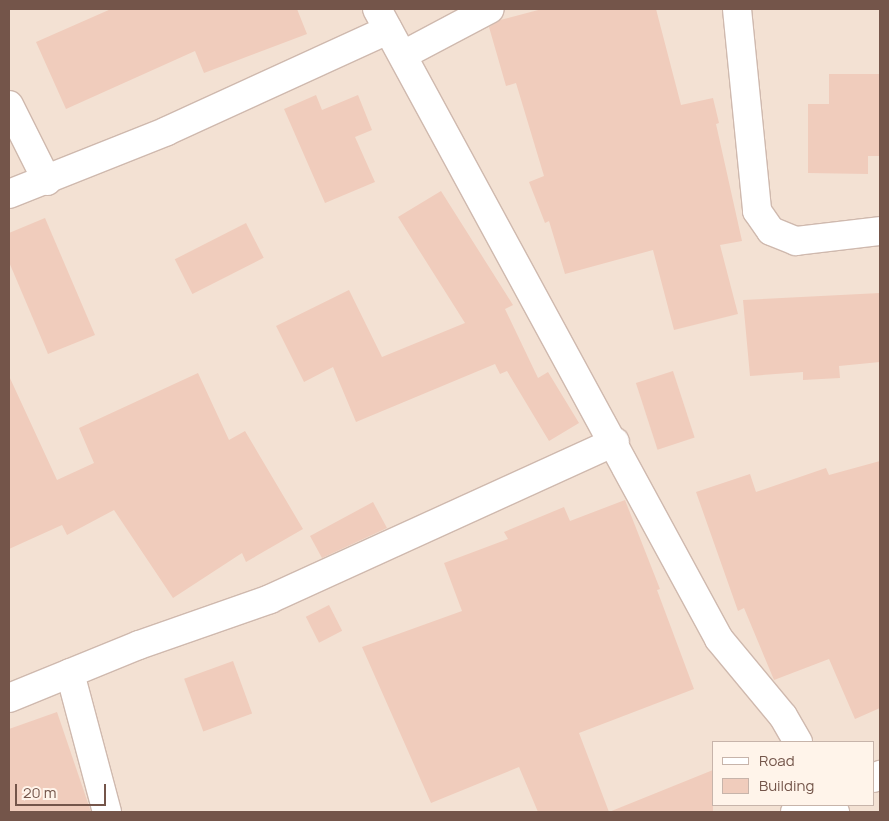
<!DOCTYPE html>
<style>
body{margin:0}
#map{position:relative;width:889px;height:821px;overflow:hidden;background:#fcf0e4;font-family:Manrope,sans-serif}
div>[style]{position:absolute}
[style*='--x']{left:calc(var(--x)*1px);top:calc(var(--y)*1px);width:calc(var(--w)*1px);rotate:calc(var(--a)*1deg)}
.residential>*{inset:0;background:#f3e1d3}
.building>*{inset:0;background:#f0ccbc;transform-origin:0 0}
.roads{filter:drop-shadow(1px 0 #cfb9ae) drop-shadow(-1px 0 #cfb9ae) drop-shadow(0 1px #cfb9ae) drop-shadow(0 -1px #cfb9ae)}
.minor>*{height:28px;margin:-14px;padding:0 14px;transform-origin:14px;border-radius:14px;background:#fff}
span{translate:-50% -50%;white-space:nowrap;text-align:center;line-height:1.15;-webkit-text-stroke:4px #fff4ea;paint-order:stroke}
.frame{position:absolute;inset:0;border:10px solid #74554a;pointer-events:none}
.legend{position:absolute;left:712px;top:741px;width:162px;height:65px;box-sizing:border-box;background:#fff4ea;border:1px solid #c7b4aa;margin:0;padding:6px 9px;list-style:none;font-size:15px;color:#74554a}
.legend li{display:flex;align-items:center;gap:10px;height:25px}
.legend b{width:25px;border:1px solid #c7b4aa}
.scale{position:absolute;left:15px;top:784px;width:91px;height:22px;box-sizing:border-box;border:2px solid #74554a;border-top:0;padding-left:6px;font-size:15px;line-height:18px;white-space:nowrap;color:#74554a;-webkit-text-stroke:4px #fff4ea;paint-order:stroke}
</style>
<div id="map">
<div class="residential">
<div style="clip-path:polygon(evenodd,9px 9px,880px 9px,880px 812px,9px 812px,9px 9px,713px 742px,873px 742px,873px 805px,713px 805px,713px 742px)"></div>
</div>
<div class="building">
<div style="clip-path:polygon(111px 9px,297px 9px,307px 34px,204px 73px,195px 51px,66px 109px,36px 42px)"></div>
<div style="clip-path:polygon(542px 9px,656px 9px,681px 105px,713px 98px,719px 123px,716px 124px,742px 241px,720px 245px,738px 314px,674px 330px,653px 250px,565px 274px,549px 221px,545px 223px,529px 182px,544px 176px,516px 83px,506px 86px,489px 27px,500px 20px)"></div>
<div style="clip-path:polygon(829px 74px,880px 74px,880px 156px,868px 156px,868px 174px,808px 173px,808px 104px,829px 104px)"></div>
<div style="clip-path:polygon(316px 95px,322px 110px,358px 95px,372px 130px,355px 137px,375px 182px,325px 203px,284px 109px)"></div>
<div style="clip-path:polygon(441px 191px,513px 305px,505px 309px,538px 378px,548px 372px,579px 423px,549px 441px,507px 371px,500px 374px,495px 364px,356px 422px,333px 367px,304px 382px,276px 326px,349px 290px,382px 357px,465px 323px,398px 217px)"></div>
<div style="clip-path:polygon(45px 218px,95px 335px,48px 354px,9px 262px,9px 233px)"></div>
<div style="left:246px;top:223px;width:39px;height:80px;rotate:63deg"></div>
<div style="clip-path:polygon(880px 293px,880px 362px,839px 366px,840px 378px,803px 380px,803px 372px,750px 376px,743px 300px)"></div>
<div style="left:673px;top:371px;width:70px;height:39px;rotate:72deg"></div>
<div style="clip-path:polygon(198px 373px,229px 440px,245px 431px,303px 529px,246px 562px,242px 553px,173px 598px,114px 510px,67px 535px,62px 525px,9px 549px,9px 376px,57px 480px,94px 463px,79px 428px)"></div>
<div style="clip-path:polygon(880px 461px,880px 708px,855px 719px,829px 659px,774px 680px,744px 608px,738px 611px,696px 492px,750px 474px,756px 492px,826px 468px,829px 475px)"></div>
<div style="clip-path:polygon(625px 500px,660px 589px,657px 590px,694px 689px,579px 733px,609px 812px,713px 770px,713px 812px,538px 812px,519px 767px,431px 803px,362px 647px,462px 611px,444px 563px,508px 539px,504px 532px,564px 507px,570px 521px)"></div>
<div style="clip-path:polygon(373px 502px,387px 528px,322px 558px,310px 536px)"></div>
<div style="left:329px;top:605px;width:29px;height:26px;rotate:63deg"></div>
<div style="left:233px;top:661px;width:56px;height:52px;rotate:70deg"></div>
<div style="clip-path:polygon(57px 712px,91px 812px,9px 812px,9px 729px)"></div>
</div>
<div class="roads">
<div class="minor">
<div style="--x:377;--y:9;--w:717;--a:61.5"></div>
<div style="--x:719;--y:639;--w:100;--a:50.3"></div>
<div style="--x:783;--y:716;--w:30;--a:60"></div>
<div style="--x:737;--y:9;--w:203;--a:84.3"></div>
<div style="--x:757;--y:211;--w:24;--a:55"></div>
<div style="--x:771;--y:231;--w:27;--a:22"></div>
<div style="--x:796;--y:241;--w:85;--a:-6.8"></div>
<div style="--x:403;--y:55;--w:98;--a:-27.9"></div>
<div style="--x:9;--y:105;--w:85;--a:63.4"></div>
<div style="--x:9;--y:194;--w:170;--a:-21.7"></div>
<div style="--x:167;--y:131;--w:243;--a:-24.6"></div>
<div style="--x:70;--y:673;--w:144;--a:75.1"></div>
<div style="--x:9;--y:698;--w:140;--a:-22.2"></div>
<div style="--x:139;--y:645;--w:139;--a:-19.3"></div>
<div style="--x:270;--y:599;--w:379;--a:-24.5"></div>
<div style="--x:873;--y:778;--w:8;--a:-23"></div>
<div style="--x:832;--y:805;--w:8;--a:67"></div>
<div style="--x:795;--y:812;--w:14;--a:-30"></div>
</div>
</div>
<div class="frame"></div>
<ul class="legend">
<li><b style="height:6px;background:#fff"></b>Road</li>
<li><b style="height:14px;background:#f0ccbc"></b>Building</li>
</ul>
<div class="scale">20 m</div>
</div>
